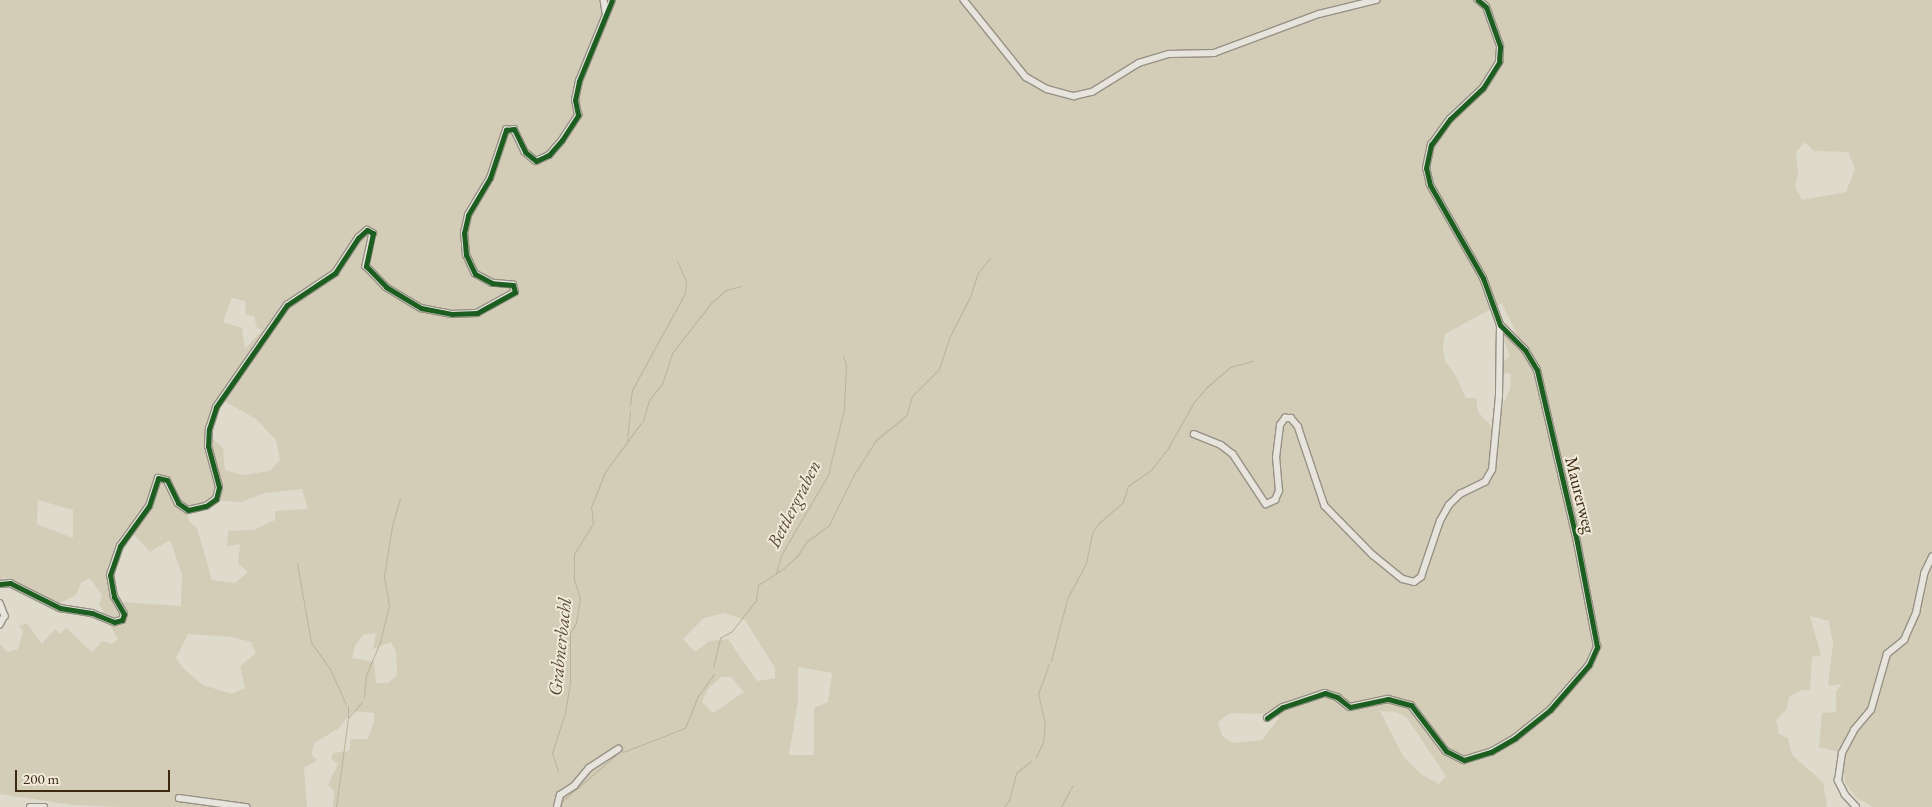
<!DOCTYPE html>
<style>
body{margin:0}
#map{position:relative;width:1932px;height:807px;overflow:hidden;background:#dfdbcc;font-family:"EB Garamond",serif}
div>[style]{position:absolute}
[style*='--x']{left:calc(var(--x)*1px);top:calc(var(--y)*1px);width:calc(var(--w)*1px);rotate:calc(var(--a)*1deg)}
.green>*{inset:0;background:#d3ccb7}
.stream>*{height:1px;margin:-0.5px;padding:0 0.5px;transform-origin:0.5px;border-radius:0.5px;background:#bcb29c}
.roads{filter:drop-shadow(1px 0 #969185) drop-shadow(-1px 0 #969185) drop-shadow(0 1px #969185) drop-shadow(0 -1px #969185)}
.minor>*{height:5.5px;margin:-2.75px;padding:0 2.75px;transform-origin:2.75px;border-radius:2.75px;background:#e7e4dd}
.cycleway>*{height:5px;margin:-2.5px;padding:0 2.5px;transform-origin:2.5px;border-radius:2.5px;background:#1b5e20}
span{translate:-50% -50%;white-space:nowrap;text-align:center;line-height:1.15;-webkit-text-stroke:4px #efead9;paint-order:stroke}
.street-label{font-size:18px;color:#3d2810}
.water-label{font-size:19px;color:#5f4c34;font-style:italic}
.scale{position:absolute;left:15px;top:770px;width:155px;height:22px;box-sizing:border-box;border:2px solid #3d2810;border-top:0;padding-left:6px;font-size:15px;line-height:18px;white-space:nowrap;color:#3d2810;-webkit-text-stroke:4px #efead9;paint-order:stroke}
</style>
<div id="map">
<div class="green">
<div style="clip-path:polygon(evenodd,0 0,1932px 0,1932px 807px,1873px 807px,1857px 798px,1846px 785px,1838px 752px,1819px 747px,1822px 713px,1836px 712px,1836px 691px,1842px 684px,1828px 686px,1833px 644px,1829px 621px,1810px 616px,1821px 655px,1812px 657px,1810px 690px,1801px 690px,1789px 697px,1787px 709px,1776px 720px,1779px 734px,1788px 738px,1792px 755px,1823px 782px,1827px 807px,333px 807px,334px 791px,328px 785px,338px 764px,331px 759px,333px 753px,349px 751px,351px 739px,368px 739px,374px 721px,374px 713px,353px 711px,339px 728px,315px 743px,311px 754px,317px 760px,304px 768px,307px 807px,121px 807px,73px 805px,0 794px,0 644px,7px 652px,18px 649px,23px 631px,19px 626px,27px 623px,42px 644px,55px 629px,59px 634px,66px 628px,92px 652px,102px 641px,112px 644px,118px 639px,99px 604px,102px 595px,90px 578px,81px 583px,76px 595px,58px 604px,29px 592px,4px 577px,0 580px,0 0,1805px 142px,1814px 151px,1848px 152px,1855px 169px,1846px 192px,1802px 200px,1795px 187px,1798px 174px,1796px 152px,1805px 142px,0 0,232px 298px,245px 301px,246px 315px,254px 316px,257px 328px,262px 330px,245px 349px,242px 328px,223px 322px,232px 298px,0 0,1502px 303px,1517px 335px,1500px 331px,1510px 356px,1502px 362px,1503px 373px,1511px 374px,1510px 389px,1493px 428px,1478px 412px,1476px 398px,1466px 398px,1456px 376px,1445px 361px,1443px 347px,1445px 334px,1502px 303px,0 0,219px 398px,256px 419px,276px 440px,280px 460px,270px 471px,242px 475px,225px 470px,223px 448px,205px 432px,210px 412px,219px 398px,0 0,302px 489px,308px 509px,275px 511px,275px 520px,254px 530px,228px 531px,227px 546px,240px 544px,238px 563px,248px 572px,235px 583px,212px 580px,197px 528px,189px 521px,185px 505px,193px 507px,212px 500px,241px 502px,264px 493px,302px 489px,0 0,38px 500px,73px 510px,73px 538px,37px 524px,38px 500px,0 0,127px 527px,150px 552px,170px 540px,182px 574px,181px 606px,122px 602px,108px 588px,107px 567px,127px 527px,0 0,725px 613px,745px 620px,775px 668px,775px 678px,757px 681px,728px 639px,709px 641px,695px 652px,683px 639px,704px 618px,725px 613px,0 0,376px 633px,373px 649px,391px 642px,396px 652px,397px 675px,388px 683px,376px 683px,374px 662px,352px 658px,355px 646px,363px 635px,376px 633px,0 0,188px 634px,232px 637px,251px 642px,256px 653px,240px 666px,245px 688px,232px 694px,203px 685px,182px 667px,176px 658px,188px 634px,0 0,798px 667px,832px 673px,828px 702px,814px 708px,814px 755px,789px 755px,798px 701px,798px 667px,0 0,721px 677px,731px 677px,744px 692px,713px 713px,702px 702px,708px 689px,721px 677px,0 0,1273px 710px,1279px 718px,1262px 740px,1234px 743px,1222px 736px,1218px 722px,1230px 713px,1264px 714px,1273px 710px,0 0,1380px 711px,1396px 712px,1407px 718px,1446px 776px,1439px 784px,1421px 774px,1403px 756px,1380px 711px)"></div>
</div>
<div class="stream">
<div style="--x:630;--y:406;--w:16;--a:-83"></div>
<div style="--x:632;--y:390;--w:111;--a:-61.3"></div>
<div style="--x:685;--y:293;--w:12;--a:-85"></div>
<div style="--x:686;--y:281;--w:22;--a:-114"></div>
<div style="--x:643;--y:421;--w:22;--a:-74"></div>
<div style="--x:649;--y:400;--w:21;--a:-51"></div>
<div style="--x:662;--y:384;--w:33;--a:-72"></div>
<div style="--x:672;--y:353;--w:63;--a:-52"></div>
<div style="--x:711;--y:303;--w:20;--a:-41"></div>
<div style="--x:726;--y:290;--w:16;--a:-14"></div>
<div style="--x:627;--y:440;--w:29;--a:-84"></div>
<div style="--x:297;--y:563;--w:80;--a:80"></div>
<div style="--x:311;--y:642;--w:35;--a:55"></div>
<div style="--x:331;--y:671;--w:36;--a:66"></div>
<div style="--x:776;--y:574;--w:20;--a:-75"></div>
<div style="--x:781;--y:555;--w:93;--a:-59.6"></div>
<div style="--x:828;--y:475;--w:68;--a:-76.4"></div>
<div style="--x:844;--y:409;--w:44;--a:-87.4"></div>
<div style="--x:846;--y:365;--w:9;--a:-108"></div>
<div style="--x:1051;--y:661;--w:64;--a:-75.5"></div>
<div style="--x:1067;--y:599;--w:40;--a:-62"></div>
<div style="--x:1086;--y:564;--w:32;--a:-79"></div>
<div style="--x:1092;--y:533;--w:12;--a:-55"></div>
<div style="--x:1099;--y:523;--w:32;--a:-41"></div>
<div style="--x:1123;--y:502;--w:17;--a:-73"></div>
<div style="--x:1128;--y:486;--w:28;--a:-35"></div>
<div style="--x:1151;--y:470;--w:28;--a:-52"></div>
<div style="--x:1168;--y:448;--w:53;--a:-60.5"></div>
<div style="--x:1194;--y:402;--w:20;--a:-49"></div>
<div style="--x:1207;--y:387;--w:30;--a:-41"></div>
<div style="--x:1230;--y:367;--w:24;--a:-15"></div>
<div style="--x:713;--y:667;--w:30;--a:-76"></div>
<div style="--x:720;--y:638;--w:14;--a:-30"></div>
<div style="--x:732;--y:631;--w:39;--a:-52"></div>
<div style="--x:756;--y:600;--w:15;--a:-82"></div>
<div style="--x:758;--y:585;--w:31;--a:-33"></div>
<div style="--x:784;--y:568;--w:19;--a:-43"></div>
<div style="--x:798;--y:555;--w:15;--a:-58"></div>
<div style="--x:806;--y:542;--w:29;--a:-36"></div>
<div style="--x:829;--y:525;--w:55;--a:-63.9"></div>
<div style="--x:853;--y:476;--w:43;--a:-57.4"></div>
<div style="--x:876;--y:440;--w:38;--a:-39"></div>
<div style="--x:906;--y:416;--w:21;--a:-73"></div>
<div style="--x:912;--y:396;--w:38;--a:-45"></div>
<div style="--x:939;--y:369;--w:33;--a:-72"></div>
<div style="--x:949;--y:338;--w:46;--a:-62.9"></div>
<div style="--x:970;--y:297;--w:25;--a:-72"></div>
<div style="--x:978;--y:273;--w:19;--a:-51"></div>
<div style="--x:364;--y:697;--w:22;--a:-85"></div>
<div style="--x:366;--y:675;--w:36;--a:-67"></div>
<div style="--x:380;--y:642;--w:38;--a:-76"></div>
<div style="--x:389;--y:605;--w:29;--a:-100"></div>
<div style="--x:384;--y:576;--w:51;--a:-80.9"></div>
<div style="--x:392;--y:526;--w:29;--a:-74"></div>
<div style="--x:348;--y:706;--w:12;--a:90"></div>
<div style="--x:623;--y:752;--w:66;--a:-21.2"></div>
<div style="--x:685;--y:728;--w:35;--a:-68"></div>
<div style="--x:698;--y:696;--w:27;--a:-54"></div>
<div style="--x:1036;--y:757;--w:17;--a:-65"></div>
<div style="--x:1043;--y:742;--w:18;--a:-84"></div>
<div style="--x:1045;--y:724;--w:31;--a:-103"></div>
<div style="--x:1038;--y:694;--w:32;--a:-70"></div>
<div style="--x:558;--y:771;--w:19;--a:-108"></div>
<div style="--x:552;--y:753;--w:42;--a:-72"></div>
<div style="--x:565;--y:713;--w:31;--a:-81"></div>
<div style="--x:570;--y:682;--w:49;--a:-90"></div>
<div style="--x:570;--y:633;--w:12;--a:-59"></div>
<div style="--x:576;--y:623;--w:24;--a:-81"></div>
<div style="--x:580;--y:599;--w:21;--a:-107"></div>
<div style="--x:574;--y:579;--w:25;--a:-90"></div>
<div style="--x:574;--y:554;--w:36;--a:-58"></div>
<div style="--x:593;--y:523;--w:16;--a:-97"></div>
<div style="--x:591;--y:507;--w:38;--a:-68"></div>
<div style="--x:605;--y:472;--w:61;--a:-53.7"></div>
<div style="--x:336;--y:807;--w:90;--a:-82.3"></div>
<div style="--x:348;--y:718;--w:21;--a:-49"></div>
<div style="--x:561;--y:807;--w:6;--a:-81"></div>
<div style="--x:562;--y:801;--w:71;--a:-40.4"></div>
<div style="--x:1004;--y:807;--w:9;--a:-54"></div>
<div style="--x:1009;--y:800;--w:28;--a:-75"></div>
<div style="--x:1016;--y:773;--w:19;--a:-39"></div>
<div style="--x:1061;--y:807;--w:24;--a:-62"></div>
</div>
<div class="roads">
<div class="minor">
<div style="--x:604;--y:0;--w:12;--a:81"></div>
<div style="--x:964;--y:0;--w:99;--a:51.2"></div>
<div style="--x:1026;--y:77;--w:24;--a:30"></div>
<div style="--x:1047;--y:89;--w:28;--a:15"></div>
<div style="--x:1074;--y:96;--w:18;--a:-13"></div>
<div style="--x:1092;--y:92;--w:55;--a:-31.7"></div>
<div style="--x:1139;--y:63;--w:31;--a:-17"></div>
<div style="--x:1169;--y:54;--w:45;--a:-1.3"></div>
<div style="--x:1214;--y:53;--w:112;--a:-20.4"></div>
<div style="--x:1319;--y:14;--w:59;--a:-13.8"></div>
<div style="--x:1194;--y:434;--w:29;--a:22"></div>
<div style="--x:1221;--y:445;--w:15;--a:37"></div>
<div style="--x:1233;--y:454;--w:60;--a:56.6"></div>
<div style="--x:1266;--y:504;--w:10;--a:-24"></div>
<div style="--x:1275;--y:500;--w:10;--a:-66"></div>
<div style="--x:1279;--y:491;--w:33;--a:-95"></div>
<div style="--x:1276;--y:458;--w:33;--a:-83"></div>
<div style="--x:1280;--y:425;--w:9;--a:-54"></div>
<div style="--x:1285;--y:418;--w:6;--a:0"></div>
<div style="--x:1291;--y:418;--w:11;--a:49"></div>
<div style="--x:1298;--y:426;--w:84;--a:71.4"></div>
<div style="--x:1325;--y:506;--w:69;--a:45.6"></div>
<div style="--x:1373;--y:555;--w:38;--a:39"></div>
<div style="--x:1403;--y:579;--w:11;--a:15"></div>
<div style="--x:1414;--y:582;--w:9;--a:-36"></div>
<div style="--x:1421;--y:577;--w:59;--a:-71.3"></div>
<div style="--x:1440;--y:521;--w:18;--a:-61"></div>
<div style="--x:1449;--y:505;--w:16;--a:-45"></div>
<div style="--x:1460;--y:494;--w:28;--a:-26"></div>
<div style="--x:1485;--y:482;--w:14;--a:-60"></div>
<div style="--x:1492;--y:470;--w:74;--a:-84.6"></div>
<div style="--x:1499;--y:396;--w:71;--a:-89.2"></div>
<div style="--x:0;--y:584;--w:10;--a:-6"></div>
<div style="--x:10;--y:583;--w:56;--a:26.6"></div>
<div style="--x:60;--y:608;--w:32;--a:9"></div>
<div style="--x:92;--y:613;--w:24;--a:22"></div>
<div style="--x:114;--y:622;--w:8;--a:-14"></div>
<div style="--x:122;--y:620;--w:6;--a:-72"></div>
<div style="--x:124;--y:614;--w:20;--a:-120"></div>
<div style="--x:114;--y:597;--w:22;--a:-100"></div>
<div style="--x:110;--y:575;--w:31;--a:-71"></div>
<div style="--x:120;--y:546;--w:49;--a:-54.1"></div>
<div style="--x:149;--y:506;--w:29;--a:-72"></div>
<div style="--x:158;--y:478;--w:9;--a:13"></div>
<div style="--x:167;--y:480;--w:25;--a:64"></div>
<div style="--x:178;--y:503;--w:12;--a:35"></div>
<div style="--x:188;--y:510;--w:18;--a:-13"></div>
<div style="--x:206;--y:506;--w:12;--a:-35"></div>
<div style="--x:216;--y:499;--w:12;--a:-76"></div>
<div style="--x:219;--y:487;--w:42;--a:-105"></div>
<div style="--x:208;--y:446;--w:17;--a:-87"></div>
<div style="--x:209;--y:429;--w:23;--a:-72"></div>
<div style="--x:216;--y:407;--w:124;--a:-55.2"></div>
<div style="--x:287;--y:305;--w:58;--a:-33.7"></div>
<div style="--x:335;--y:273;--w:42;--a:-56.7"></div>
<div style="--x:358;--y:238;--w:12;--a:-42"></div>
<div style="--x:367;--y:230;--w:7;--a:27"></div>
<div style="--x:373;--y:233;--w:34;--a:102"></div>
<div style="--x:366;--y:266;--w:29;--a:46"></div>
<div style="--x:386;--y:287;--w:41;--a:31"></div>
<div style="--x:421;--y:308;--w:31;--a:11"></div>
<div style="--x:451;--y:314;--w:26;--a:-2"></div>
<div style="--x:477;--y:313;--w:43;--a:-28.9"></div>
<div style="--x:515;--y:292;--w:7;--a:-106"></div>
<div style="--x:513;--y:285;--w:21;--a:-175"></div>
<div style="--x:492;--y:283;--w:19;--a:-152"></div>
<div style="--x:475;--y:274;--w:21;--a:-115"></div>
<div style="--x:466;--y:255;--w:22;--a:-95"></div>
<div style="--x:464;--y:233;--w:18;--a:-77"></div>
<div style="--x:468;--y:215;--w:43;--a:-59.3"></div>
<div style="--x:490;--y:178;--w:51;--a:-71.6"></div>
<div style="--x:506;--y:130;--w:8;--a:-7"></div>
<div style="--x:514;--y:129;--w:25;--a:64"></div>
<div style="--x:525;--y:152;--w:14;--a:39"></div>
<div style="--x:536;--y:161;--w:14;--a:-25"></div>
<div style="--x:549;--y:155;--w:20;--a:-49"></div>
<div style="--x:562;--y:140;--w:30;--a:-57"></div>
<div style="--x:578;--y:115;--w:15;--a:-101"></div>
<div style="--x:575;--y:100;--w:19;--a:-78"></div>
<div style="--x:579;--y:81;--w:87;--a:-67.8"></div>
<div style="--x:0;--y:603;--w:14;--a:69"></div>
<div style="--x:5;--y:616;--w:10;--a:119"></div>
<div style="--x:1267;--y:718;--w:19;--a:-35"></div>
<div style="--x:1283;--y:707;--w:44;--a:-18.4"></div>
<div style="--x:1325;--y:693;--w:13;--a:18"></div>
<div style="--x:1337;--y:697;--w:16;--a:38"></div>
<div style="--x:1350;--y:707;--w:39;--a:-12"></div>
<div style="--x:1388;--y:699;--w:24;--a:15"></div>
<div style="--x:1411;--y:705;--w:58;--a:52.7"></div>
<div style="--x:1446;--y:751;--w:20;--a:27"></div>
<div style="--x:1464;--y:760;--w:28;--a:-17"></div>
<div style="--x:1491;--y:752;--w:28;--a:-30"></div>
<div style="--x:1515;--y:738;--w:45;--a:-38.7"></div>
<div style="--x:1550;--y:710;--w:60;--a:-49.1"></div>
<div style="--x:1589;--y:665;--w:20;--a:-66"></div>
<div style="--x:1597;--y:647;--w:107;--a:-100.8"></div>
<div style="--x:1577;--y:542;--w:177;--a:-103.1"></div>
<div style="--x:1537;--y:370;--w:23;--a:-121"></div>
<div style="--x:1525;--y:350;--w:35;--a:-135"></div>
<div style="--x:1500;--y:325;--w:50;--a:-109.9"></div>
<div style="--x:1483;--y:278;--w:107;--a:-119.7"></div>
<div style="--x:1430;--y:185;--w:17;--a:-103"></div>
<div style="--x:1426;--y:168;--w:24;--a:-78"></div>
<div style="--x:1431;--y:145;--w:32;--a:-54"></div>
<div style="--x:1450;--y:119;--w:45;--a:-43.2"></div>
<div style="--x:1483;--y:88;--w:31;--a:-58"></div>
<div style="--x:1499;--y:62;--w:16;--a:-86"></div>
<div style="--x:1500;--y:46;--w:41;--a:-109.7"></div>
<div style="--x:1486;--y:7;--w:11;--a:-139"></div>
<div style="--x:179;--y:798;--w:68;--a:7.7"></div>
<div style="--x:30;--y:807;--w:14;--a:0"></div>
<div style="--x:557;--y:807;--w:12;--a:-76"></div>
<div style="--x:560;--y:795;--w:17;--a:-33"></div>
<div style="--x:574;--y:786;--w:23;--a:-50"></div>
<div style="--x:589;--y:768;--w:35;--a:-33"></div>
<div style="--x:1856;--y:807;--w:16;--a:-133"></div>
<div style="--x:1845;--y:795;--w:16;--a:-117"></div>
<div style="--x:1838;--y:781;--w:28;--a:-82"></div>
<div style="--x:1842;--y:753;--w:26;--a:-62"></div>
<div style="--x:1854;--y:730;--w:26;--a:-50"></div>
<div style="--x:1871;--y:710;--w:58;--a:-74.1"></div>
<div style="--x:1887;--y:654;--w:22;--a:-39"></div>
<div style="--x:1904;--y:640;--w:30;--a:-66"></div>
<div style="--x:1916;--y:613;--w:40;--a:-78"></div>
<div style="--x:1924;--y:574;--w:19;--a:-65"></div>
</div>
</div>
<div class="cycleway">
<div style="--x:0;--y:584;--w:10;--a:-6"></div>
<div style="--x:10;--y:583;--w:56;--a:26.6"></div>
<div style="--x:60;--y:608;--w:32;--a:9"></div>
<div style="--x:92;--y:613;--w:24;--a:22"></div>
<div style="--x:114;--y:622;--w:8;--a:-14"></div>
<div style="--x:122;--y:620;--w:6;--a:-72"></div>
<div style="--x:124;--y:614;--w:20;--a:-120"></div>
<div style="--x:114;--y:597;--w:22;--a:-100"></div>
<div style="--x:110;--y:575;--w:31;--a:-71"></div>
<div style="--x:120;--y:546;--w:49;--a:-54.1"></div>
<div style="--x:149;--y:506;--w:29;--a:-72"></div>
<div style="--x:158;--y:478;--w:9;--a:13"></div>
<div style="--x:167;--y:480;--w:25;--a:64"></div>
<div style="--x:178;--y:503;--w:12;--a:35"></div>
<div style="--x:188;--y:510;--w:18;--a:-13"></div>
<div style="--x:206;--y:506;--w:12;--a:-35"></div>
<div style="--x:216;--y:499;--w:12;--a:-76"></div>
<div style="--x:219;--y:487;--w:42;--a:-105"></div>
<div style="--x:208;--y:446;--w:17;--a:-87"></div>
<div style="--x:209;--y:429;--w:23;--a:-72"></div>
<div style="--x:216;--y:407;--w:124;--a:-55.2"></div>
<div style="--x:287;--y:305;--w:58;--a:-33.7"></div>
<div style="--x:335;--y:273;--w:42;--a:-56.7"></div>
<div style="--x:358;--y:238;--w:12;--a:-42"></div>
<div style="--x:367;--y:230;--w:7;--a:27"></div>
<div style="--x:373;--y:233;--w:34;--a:102"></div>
<div style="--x:366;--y:266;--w:29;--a:46"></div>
<div style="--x:386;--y:287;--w:41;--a:31"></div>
<div style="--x:421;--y:308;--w:31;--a:11"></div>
<div style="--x:451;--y:314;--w:26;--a:-2"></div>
<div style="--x:477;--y:313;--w:43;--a:-28.9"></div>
<div style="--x:515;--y:292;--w:7;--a:-106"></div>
<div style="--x:513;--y:285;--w:21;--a:-175"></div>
<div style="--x:492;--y:283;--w:19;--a:-152"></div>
<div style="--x:475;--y:274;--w:21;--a:-115"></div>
<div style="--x:466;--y:255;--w:22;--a:-95"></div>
<div style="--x:464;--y:233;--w:18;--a:-77"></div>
<div style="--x:468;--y:215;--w:43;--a:-59.3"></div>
<div style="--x:490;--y:178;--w:51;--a:-71.6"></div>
<div style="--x:506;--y:130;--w:8;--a:-7"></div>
<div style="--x:514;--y:129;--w:25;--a:64"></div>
<div style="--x:525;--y:152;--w:14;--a:39"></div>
<div style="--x:536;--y:161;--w:14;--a:-25"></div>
<div style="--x:549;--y:155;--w:20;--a:-49"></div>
<div style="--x:562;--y:140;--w:30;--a:-57"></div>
<div style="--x:578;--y:115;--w:15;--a:-101"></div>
<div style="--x:575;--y:100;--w:19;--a:-78"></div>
<div style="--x:579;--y:81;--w:87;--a:-67.8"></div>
<div style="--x:1267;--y:718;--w:19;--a:-35"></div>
<div style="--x:1283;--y:707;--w:44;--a:-18.4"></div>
<div style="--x:1325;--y:693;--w:13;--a:18"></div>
<div style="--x:1337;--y:697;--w:16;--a:38"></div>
<div style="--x:1350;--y:707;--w:39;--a:-12"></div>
<div style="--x:1388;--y:699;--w:24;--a:15"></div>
<div style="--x:1411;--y:705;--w:58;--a:52.7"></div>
<div style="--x:1446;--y:751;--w:20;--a:27"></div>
<div style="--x:1464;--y:760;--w:28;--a:-17"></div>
<div style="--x:1491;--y:752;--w:28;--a:-30"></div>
<div style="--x:1515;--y:738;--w:45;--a:-38.7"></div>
<div style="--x:1550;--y:710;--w:60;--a:-49.1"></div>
<div style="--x:1589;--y:665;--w:20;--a:-66"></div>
<div style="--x:1597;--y:647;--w:107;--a:-100.8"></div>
<div style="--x:1577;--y:542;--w:177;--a:-103.1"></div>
<div style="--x:1537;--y:370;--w:23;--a:-121"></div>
<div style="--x:1525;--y:350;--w:35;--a:-135"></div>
<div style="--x:1500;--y:325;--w:50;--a:-109.9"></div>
<div style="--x:1483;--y:278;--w:107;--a:-119.7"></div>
<div style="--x:1430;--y:185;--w:17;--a:-103"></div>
<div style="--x:1426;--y:168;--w:24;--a:-78"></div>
<div style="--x:1431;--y:145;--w:32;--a:-54"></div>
<div style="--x:1450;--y:119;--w:45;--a:-43.2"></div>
<div style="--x:1483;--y:88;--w:31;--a:-58"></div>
<div style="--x:1499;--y:62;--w:16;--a:-86"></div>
<div style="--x:1500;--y:46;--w:41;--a:-109.7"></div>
<div style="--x:1486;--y:7;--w:11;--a:-139"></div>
</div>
<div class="street-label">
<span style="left:1580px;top:495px;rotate:76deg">Maurerweg</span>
</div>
<div class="water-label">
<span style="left:794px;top:504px;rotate:-63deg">Bettlergraben</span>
<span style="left:560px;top:647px;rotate:-84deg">Grabnerbachl</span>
</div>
<div class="scale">200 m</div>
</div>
